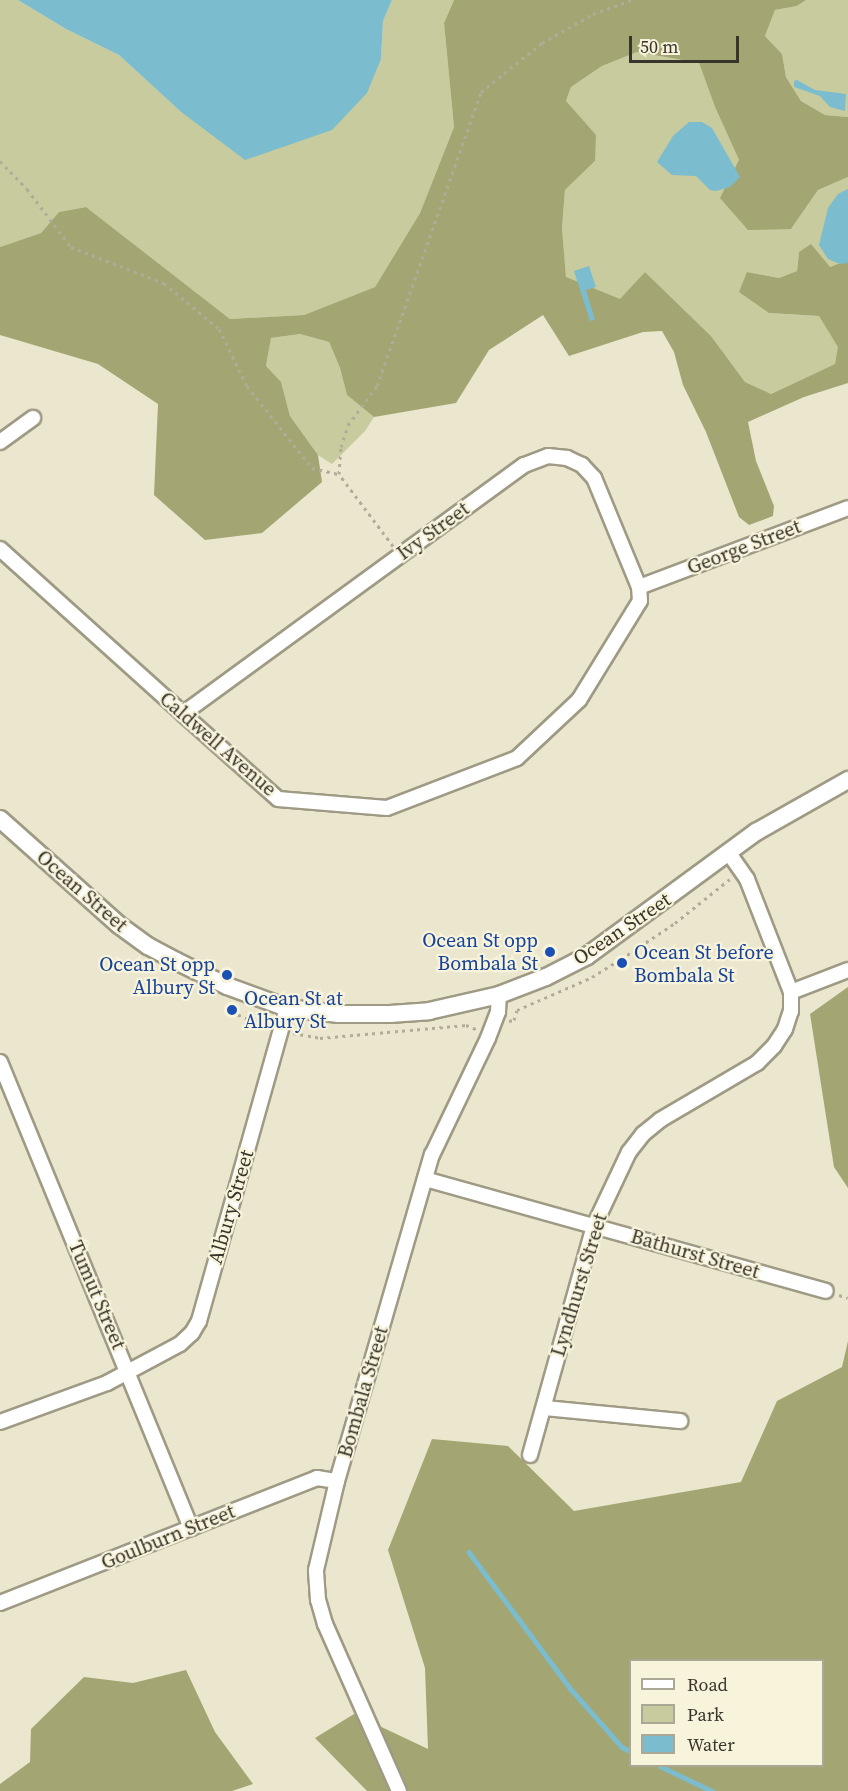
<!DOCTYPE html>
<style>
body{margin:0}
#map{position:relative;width:848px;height:1791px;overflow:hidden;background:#ebe6ce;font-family:"Source Serif 4",serif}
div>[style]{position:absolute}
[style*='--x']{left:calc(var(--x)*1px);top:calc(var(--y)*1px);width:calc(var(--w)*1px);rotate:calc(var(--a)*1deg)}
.green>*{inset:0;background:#c7cb9e}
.forest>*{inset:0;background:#a3a672}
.water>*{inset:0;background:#7bbcce}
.stream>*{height:4.5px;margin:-2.25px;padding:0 2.25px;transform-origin:2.25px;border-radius:2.25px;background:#7bbcce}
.path>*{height:3px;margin-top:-1.5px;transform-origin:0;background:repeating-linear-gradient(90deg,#b0ac99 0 3px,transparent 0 7.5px)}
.roads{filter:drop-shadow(2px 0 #9f9a84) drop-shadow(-2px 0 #9f9a84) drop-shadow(0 2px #9f9a84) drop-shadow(0 -2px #9f9a84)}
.minor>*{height:14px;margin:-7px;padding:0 7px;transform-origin:7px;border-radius:7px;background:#fff}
.tertiary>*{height:16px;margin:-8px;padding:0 8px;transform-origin:8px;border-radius:8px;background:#fff}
.dots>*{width:16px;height:16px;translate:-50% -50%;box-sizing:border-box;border:3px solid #f8f3db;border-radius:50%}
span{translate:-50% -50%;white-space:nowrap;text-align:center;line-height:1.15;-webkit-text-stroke:4.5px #f8f3db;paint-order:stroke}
.street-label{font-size:20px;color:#37352c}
.transit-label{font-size:20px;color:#164399}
.right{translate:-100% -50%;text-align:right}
.left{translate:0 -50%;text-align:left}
.legend{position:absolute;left:629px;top:1659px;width:195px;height:108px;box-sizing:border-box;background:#f8f3db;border:2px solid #aba795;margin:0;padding:8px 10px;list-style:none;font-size:18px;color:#37352c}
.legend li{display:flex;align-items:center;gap:12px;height:30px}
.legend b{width:30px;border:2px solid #aba795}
.scale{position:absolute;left:629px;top:36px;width:110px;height:27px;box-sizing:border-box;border:3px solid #37352c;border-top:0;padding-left:8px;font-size:18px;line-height:21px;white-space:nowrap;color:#37352c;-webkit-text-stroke:4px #f8f3db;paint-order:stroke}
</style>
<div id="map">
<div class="green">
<div style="clip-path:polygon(0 0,18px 0,66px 29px,119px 55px,180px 111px,381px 59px,383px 21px,392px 0,454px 0,444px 23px,454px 127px,420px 213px,375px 287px,304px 315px,230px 319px,86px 207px,59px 212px,41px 233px,0 247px)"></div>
<div style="clip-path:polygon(806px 0,848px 0,848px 117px,825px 115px,801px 101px,786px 77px,782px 54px,765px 36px,775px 10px,797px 6px)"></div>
<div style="clip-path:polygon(637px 52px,699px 63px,715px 107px,739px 160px,791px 229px,818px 190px,848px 177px,848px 260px,830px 267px,799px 252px,797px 271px,779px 278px,747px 272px,769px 313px,819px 316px,839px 347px,835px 364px,771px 394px,745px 382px,711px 336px,645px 272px,620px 300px,566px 278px,562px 228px,565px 190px,595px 161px,578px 116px,566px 101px,571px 87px,602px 66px)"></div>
<div style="clip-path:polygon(300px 334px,329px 342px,340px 368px,347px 395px,374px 417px,365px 431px,332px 464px,318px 455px,290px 416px,281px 383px,266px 366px,271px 338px)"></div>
</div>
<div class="forest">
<div style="clip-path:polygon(454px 0,806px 0,797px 6px,775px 10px,765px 36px,782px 54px,786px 77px,801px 101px,825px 115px,848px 117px,848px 177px,818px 190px,791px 229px,748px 230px,720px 198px,739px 160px,715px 107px,699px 63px,637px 52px,602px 66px,571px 87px,566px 101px,596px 135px,595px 161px,565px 190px,562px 228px,566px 277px,620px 299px,645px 272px,711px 336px,745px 382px,771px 394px,835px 364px,838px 347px,819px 316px,769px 313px,739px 292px,747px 272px,779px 278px,797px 271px,799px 252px,811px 244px,830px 267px,848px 260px,848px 383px,804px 397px,748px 422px,756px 461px,774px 506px,773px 516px,749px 525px,739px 517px,706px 432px,683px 385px,674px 352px,662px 331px,643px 332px,569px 356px,543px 315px,489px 350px,456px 403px,374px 417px,347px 395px,340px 368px,329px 342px,300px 334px,271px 338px,266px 366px,281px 382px,290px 416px,318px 455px,322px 482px,262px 533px,205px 540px,154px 495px,158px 404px,98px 364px,0 335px,0 247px,41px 233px,59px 212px,86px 207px,230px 319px,304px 315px,375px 287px,420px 213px,454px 127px,444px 23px)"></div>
<div style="clip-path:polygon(848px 987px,848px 1188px,834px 1167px,810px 1014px)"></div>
<div style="clip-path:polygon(evenodd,848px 1341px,848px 1791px,367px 1791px,315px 1738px,354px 1714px,428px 1749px,425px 1668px,388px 1550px,432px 1439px,508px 1446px,574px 1511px,741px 1482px,777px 1401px,842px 1367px,848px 1341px,630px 1660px,822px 1660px,822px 1766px,630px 1766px,630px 1660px)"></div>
<div style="clip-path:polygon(186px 1670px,215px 1732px,253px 1784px,232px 1791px,0 1791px,0 1784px,30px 1762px,31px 1729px,84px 1677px,133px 1683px)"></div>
</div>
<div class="water">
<div style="clip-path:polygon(18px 0,392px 0,383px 21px,381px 59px,367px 93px,332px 130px,245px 160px,180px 111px,119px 55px,66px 29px)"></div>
<div style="clip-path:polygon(797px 80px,815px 90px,846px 94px,845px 111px,830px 107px,820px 96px,794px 87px,794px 81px)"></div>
<div style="clip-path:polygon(689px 122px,702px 122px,712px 128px,740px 177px,730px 187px,716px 191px,710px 190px,696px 176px,672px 175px,657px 162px,673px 136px)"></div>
<div style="clip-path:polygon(848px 189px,848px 263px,840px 264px,828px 259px,819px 245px,828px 208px,838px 194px)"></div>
<div style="clip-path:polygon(589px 266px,596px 287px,586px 290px,595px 320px,590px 321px,574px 271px)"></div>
</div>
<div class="stream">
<div style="--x:469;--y:1552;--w:169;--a:53.4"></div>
<div style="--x:570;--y:1688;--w:79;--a:48.6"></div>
<div style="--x:622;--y:1747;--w:9;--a:27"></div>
<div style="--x:660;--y:1766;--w:58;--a:25.7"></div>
</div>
<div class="path">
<div style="--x:0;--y:161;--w:39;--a:46"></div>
<div style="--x:27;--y:189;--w:73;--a:52.8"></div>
<div style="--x:71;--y:247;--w:100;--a:21.2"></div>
<div style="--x:164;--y:283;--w:72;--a:39.9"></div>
<div style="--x:219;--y:329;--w:64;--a:63.8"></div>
<div style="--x:247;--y:386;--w:105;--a:51.6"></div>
<div style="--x:312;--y:468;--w:28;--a:13"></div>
<div style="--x:393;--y:546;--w:90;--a:-126.9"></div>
<div style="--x:339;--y:474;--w:27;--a:-86"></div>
<div style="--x:341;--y:447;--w:23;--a:-72"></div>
<div style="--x:348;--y:425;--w:49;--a:-53.4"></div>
<div style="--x:377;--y:386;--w:312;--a:-70.5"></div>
<div style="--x:481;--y:92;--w:78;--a:-38.8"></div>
<div style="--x:542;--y:43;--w:59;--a:-29.6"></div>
<div style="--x:593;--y:14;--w:41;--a:-19.7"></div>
<div style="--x:231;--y:1012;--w:41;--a:21.5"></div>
<div style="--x:509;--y:1021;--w:5;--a:-11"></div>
<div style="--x:514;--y:1020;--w:10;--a:-73"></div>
<div style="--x:517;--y:1010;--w:82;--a:-23.7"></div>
<div style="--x:592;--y:977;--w:34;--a:-32"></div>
<div style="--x:621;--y:959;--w:65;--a:-33.7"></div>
<div style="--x:675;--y:923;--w:70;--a:-38.7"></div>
<div style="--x:293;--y:1033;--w:27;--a:10"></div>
<div style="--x:320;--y:1038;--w:147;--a:-5.1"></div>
<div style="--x:466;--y:1025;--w:11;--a:22"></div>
<div style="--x:839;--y:1295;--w:9;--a:18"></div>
</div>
<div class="roads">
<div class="minor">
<div style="--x:0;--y:442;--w:41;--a:-36"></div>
<div style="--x:0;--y:549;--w:246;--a:42"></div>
<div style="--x:183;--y:714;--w:127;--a:41.8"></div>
<div style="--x:278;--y:799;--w:109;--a:4.7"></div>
<div style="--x:387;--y:808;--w:139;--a:-21"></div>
<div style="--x:517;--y:758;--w:85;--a:-43.1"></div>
<div style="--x:579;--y:700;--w:116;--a:-58.4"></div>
<div style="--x:640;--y:601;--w:14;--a:-94"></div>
<div style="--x:639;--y:587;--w:118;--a:-112.4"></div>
<div style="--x:594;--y:478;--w:18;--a:-133"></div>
<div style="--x:582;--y:465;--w:17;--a:-155"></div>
<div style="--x:567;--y:458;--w:19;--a:-174"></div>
<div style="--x:548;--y:456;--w:26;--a:159"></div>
<div style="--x:524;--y:465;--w:422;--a:143.9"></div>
<div style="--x:639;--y:587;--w:223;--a:-20.7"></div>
<div style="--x:791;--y:992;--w:61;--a:-21.1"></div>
<div style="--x:0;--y:1062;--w:504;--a:67.71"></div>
<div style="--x:425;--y:1179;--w:416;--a:15.6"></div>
<div style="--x:544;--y:1408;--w:137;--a:5.5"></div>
<div style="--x:0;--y:1422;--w:114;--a:-20"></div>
<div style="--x:107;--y:1383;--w:83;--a:-28.1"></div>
<div style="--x:180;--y:1344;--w:16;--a:-43"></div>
<div style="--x:192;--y:1333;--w:14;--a:-60"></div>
<div style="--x:199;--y:1321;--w:325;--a:-74.3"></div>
<div style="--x:530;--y:1455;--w:238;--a:-74.4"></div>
<div style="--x:594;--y:1226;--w:82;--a:-64.7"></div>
<div style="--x:629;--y:1152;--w:23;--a:-52"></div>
<div style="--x:643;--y:1134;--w:22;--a:-39"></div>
<div style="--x:660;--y:1120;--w:113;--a:-30.4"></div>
<div style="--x:757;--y:1063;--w:24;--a:-45"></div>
<div style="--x:774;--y:1046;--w:20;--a:-57"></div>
<div style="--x:785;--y:1029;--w:19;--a:-72"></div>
<div style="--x:791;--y:1011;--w:19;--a:-90"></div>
<div style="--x:791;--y:992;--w:121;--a:-111.3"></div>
<div style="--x:747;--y:879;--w:33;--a:-125"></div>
<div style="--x:0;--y:1603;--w:341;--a:-21.5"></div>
<div style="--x:317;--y:1478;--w:20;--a:9"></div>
<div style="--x:399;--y:1791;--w:183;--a:-113.9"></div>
<div style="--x:325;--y:1624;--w:25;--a:-106"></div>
<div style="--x:318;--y:1600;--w:30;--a:-94"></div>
<div style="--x:316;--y:1570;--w:91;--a:-76.7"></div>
<div style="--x:337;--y:1481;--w:340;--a:-73.8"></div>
<div style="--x:432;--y:1155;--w:130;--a:-64.4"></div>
<div style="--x:488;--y:1038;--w:28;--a:-69"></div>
<div style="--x:498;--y:1012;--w:17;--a:-87"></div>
</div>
<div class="tertiary">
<div style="--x:0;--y:819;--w:159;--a:41.7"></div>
<div style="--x:119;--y:925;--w:36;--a:36"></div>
<div style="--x:148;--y:946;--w:32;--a:28"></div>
<div style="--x:176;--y:961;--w:57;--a:26.1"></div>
<div style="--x:227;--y:986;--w:64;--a:20.1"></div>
<div style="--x:287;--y:1008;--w:52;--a:6.6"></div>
<div style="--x:339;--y:1014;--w:51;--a:0"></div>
<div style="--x:390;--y:1014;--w:39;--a:-4"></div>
<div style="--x:429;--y:1011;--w:72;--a:-12.9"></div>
<div style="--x:499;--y:995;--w:50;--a:-21"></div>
<div style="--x:546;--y:977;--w:46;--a:-27.1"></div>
<div style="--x:587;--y:956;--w:210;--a:-36.3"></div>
<div style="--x:756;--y:832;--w:106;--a:-29.5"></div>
</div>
</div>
<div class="dots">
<div style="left:550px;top:952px;background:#1a4fb4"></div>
<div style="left:622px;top:963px;background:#1a4fb4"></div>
<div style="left:227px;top:975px;background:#1a4fb4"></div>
<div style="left:232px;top:1010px;background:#1a4fb4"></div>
</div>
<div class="street-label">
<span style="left:433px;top:531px;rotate:-36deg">Ivy Street</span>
<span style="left:744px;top:547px;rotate:-21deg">George Street</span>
<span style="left:218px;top:744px;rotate:41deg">Caldwell Avenue</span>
<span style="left:82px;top:891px;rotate:41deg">Ocean Street</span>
<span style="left:622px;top:929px;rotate:-34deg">Ocean Street</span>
<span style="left:231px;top:1207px;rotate:-74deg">Albury Street</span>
<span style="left:695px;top:1254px;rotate:16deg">Bathurst Street</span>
<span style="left:579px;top:1285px;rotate:-73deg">Lyndhurst Street</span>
<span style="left:97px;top:1295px;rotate:67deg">Tumut Street</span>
<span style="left:363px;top:1392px;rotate:-74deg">Bombala Street</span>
<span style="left:168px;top:1537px;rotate:-22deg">Goulburn Street</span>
</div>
<div class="transit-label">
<span class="right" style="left:538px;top:952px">Ocean St opp<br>Bombala St</span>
<span class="left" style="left:634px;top:964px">Ocean St before<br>Bombala St</span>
<span class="right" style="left:215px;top:976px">Ocean St opp<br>Albury St</span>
<span class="left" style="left:244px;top:1010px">Ocean St at<br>Albury St</span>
</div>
<ul class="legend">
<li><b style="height:8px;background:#fff"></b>Road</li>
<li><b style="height:16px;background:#c7cb9e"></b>Park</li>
<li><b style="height:16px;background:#7bbcce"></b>Water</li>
</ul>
<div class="scale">50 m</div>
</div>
